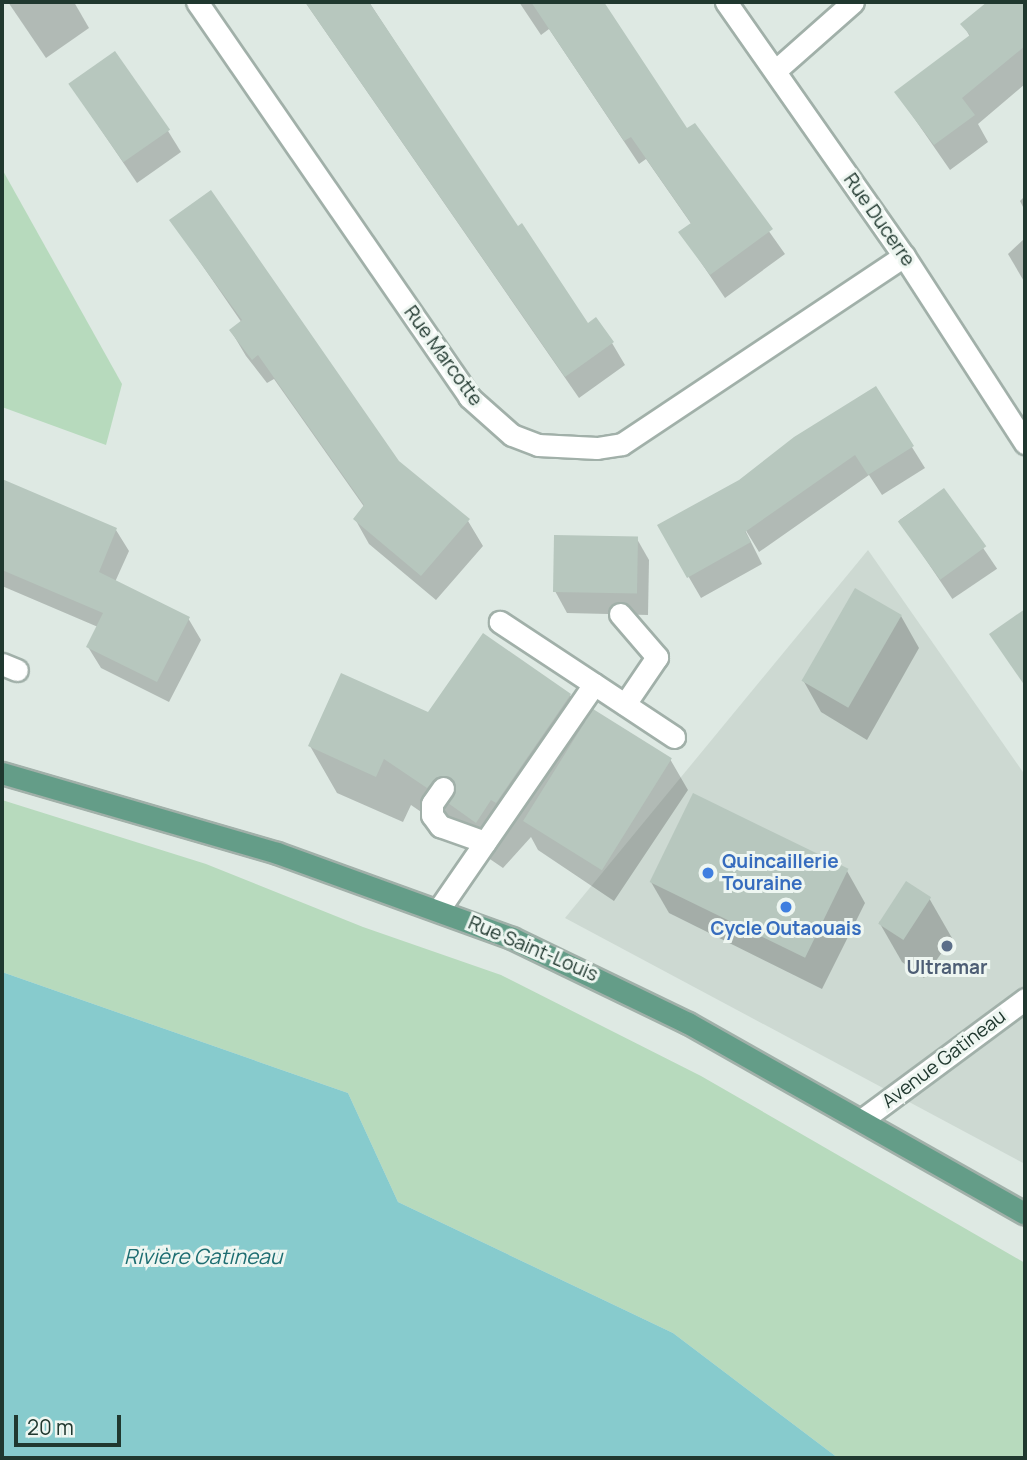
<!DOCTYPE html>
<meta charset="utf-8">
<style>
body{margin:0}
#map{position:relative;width:1027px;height:1460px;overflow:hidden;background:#dee9e3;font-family:Manrope,sans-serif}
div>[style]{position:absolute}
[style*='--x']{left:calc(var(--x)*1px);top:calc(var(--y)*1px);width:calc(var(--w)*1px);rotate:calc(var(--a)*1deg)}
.built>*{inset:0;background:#cdd9d2}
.green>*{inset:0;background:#b7dabd}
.water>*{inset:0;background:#87cbcd}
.shadow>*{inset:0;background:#0003;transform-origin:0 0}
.building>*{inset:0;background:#b7c7be;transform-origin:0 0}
.roads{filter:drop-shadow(2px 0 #a1b0a9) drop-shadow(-2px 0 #a1b0a9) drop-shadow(0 2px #a1b0a9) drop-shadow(0 -2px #a1b0a9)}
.minor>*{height:21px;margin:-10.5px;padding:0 10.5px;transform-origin:10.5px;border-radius:10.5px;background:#fff}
.major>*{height:21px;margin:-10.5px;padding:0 10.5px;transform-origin:10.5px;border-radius:10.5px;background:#649d88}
.dots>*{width:19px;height:19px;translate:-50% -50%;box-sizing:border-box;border:4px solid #eef6f1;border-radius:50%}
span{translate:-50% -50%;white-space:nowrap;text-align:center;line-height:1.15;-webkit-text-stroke:6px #eef6f1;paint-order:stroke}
.street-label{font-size:19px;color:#20382f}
.shop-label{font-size:19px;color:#366cbe;font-weight:700}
.left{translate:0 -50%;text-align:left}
.service-label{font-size:19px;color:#4e5e75;font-weight:700}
.water-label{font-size:21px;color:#1d6d71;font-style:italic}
.frame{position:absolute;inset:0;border:4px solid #20382f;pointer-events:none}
.scale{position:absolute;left:14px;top:1415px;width:107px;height:32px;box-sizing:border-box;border:4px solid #20382f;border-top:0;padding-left:9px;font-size:21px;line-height:24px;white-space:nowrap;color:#20382f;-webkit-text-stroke:5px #eef6f1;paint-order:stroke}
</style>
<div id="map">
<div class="built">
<div style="clip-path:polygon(868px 550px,1025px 775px,1025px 1164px,565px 918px)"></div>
</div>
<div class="green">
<div style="clip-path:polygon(2px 169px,122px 384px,106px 445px,2px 407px)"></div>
<div style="clip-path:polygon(2px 800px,206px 864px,363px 927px,501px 975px,701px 1076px,1025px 1263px,1025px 1458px,838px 1458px,673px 1333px,398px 1202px,348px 1093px,2px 972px)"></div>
</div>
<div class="water">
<div style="clip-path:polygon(2px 972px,348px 1093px,398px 1202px,673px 1333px,838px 1458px,2px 1458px)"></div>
</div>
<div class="shadow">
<div style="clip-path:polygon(8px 2px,74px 2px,89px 28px,46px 58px)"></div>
<div style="clip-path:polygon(305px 2px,369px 2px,517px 228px,587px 325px,612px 343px,625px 365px,579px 398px)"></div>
<div style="clip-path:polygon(519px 2px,602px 2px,687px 130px,694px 125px,785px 254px,725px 298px,681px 233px,692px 225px,646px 159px,639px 164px,549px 29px,541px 35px)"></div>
<div style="clip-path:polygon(990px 2px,1025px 2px,1025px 84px,978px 124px,988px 142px,950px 170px,896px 92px,970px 37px,963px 24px)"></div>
<div style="clip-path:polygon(70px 84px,168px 131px,181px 152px,137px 183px)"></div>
<div style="clip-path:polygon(1025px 196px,1025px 211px,1020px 201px)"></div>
<div style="clip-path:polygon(171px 220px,398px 462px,468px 521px,483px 546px,436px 600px,369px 544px,355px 519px,365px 508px,274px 379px,267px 383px,246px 356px,231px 331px,242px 323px)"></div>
<div style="clip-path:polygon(1025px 238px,1025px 283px,1008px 254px)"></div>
<div style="clip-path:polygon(875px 388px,925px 468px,882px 495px,869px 475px,759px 552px,742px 524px,762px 564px,701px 598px,659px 526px,740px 481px)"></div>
<div style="clip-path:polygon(2px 482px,116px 530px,129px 551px,115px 582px,188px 618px,201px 640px,169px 702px,101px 668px,88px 647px,98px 627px,2px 586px)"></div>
<div style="left:944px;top:490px;width:95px;height:54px;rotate:56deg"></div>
<div style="clip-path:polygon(637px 539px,649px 560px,648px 615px,567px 613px,555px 591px)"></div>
<div style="clip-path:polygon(901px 616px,919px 648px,867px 740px,821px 712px,803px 680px)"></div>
<div style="clip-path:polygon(570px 695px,586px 722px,670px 759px,688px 790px,614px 901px,538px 850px,531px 837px,503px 868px,411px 805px,403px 822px,337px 793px,310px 746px,429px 714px)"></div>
<div style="clip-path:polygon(847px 871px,865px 903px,822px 989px,669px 913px,651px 882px)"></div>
<div style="clip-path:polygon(929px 898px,952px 938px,924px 978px,902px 962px,879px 922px)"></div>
</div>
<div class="building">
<div style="clip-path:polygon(305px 2px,369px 2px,518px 226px,522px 223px,588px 323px,596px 317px,614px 342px,565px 377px)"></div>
<div style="clip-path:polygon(531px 2px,604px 2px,687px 128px,695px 123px,773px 229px,710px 275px,678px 232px,691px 223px,631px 137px,624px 141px)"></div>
<div style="clip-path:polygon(987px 2px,1025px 2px,1025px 46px,962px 98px,975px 115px,934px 145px,894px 92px,970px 35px,960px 24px)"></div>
<div style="left:115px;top:51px;width:96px;height:57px;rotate:55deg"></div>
<div style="clip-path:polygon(211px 190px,399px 461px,470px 519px,421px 576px,353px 519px,364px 505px,258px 355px,252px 360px,229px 330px,242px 320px,169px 220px)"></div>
<div style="clip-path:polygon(876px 386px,914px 446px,868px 475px,855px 455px,745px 532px,751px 542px,687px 578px,657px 525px,739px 480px,794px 437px)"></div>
<div style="clip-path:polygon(2px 479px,117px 528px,99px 572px,190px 617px,157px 682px,86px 647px,103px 613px,2px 570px)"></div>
<div style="left:944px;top:488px;width:72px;height:57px;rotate:54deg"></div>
<div style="left:554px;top:535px;width:84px;height:57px;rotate:1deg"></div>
<div style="left:855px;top:588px;width:54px;height:107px;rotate:30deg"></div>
<div style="clip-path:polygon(1025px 609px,1025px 686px,989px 634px)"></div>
<div style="clip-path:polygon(483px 633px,571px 694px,496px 803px,491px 800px,476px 823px,448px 803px,456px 788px,450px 777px,437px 777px,427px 788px,384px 759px,376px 777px,308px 746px,341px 673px,428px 712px)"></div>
<div style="left:593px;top:709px;width:93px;height:132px;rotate:32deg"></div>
<div style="left:693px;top:793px;width:173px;height:99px;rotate:26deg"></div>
<div style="left:906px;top:881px;width:30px;height:51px;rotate:33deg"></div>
</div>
<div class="roads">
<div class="minor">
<div style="--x:197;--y:2;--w:480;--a:55.4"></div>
<div style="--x:469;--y:397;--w:57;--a:41.5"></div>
<div style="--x:512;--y:435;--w:28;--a:21"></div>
<div style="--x:538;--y:445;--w:59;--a:2.9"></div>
<div style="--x:597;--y:448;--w:25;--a:-9"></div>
<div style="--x:622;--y:444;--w:339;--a:-33.7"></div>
<div style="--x:726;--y:2;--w:310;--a:55"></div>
<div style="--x:904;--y:256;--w:223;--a:57.1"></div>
<div style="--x:775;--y:71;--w:104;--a:-41.5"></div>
<div style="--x:620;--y:614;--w:57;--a:49.3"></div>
<div style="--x:657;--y:657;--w:57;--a:124.2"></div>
<div style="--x:2;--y:664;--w:16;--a:22"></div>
<div style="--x:594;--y:684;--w:96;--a:33.5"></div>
<div style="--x:443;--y:788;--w:19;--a:125"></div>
<div style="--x:432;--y:804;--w:11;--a:90"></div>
<div style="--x:432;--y:815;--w:14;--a:54"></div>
<div style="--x:440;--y:826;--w:48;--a:19.6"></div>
<div style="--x:439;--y:909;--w:273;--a:-55.4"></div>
<div style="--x:594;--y:684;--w:113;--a:-146.6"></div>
<div style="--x:863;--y:1119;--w:202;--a:-36.5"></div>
</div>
<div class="major">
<div style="--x:2;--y:773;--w:286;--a:16.2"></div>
<div style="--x:277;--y:853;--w:250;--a:19.9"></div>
<div style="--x:512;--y:938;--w:195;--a:25.8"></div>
<div style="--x:688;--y:1023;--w:387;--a:29.5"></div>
</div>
</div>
<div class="dots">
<div style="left:708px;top:873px;background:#3f7fe0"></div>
<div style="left:786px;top:907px;background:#3f7fe0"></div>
<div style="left:947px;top:946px;background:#5c6f8a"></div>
</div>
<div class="street-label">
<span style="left:879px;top:220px;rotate:55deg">Rue Ducerre</span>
<span style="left:443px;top:356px;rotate:54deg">Rue Marcotte</span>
<span style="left:533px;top:949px;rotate:23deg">Rue Saint-Louis</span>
<span style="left:944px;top:1059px;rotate:-37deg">Avenue Gatineau</span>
</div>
<div class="shop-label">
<span class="left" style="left:722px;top:873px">Quincaillerie<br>Touraine</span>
<span style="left:786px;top:929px">Cycle Outaouais</span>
</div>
<div class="service-label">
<span style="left:947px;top:968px">Ultramar</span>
</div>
<div class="water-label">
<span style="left:203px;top:1256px">Rivière Gatineau</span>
</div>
<div class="frame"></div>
<div class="scale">20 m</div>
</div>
